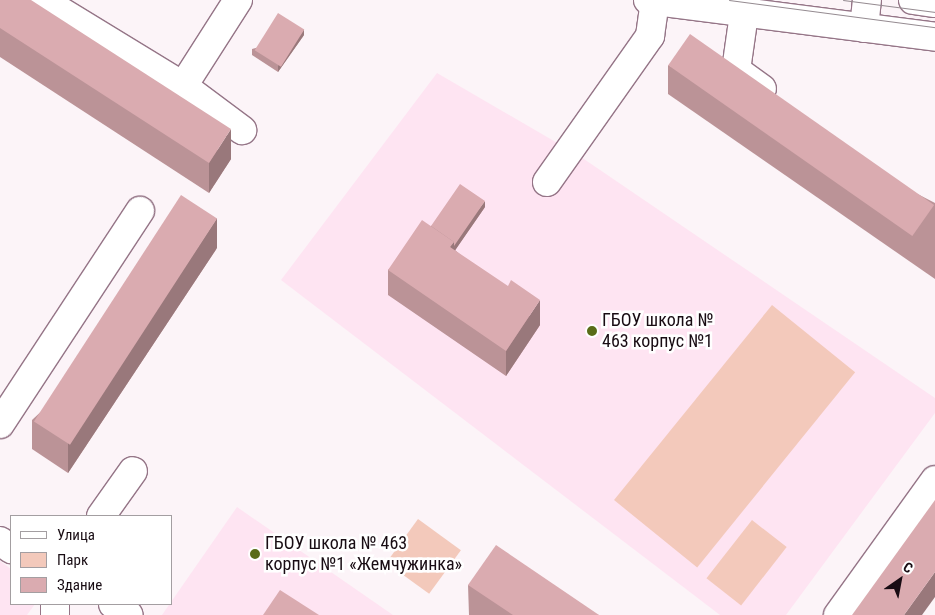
<!DOCTYPE html>
<meta charset="utf-8">
<style>
body{margin:0}
#map{position:relative;width:935px;height:615px;overflow:hidden;background:#fcf4f8;font-family:"Roboto Condensed",sans-serif}
div>[style]{position:absolute}
[style*='--x']{left:calc(var(--x)*1px);top:calc(var(--y)*1px);width:calc(var(--w)*1px);rotate:calc(var(--a)*1deg)}
.built>*{inset:0;background:#fee4f2}
.green>*{inset:0;background:#f3c9bb;transform-origin:0 0}
.roads{filter:drop-shadow(1px 0 #957587) drop-shadow(-1px 0 #957587) drop-shadow(0 1px #957587) drop-shadow(0 -1px #957587)}
.minor>*{height:28px;margin:-14px;padding:0 14px;transform-origin:14px;border-radius:14px;background:#fff}
.tram>*{height:1px;margin:-0.5px;padding:0 0.5px;transform-origin:0.5px;border-radius:0.5px;background:#958b91}
.wall>*{inset:0;background:#bb9397}
.shaded-wall>*{inset:0;background:#99787b}
.building>*{inset:0;background:#daabb0;transform-origin:0 0}
.dots>*{width:14px;height:14px;translate:-50% -50%;box-sizing:border-box;border:2px solid #fff;border-radius:50%}
span{translate:-50% -50%;white-space:nowrap;text-align:center;line-height:1.15;-webkit-text-stroke:5px #fff;paint-order:stroke}
.poi-label{font-size:18px;color:#180c13}
.left{translate:0 -50%;text-align:left}
.legend{position:absolute;left:10px;top:515px;width:162px;height:90px;box-sizing:border-box;background:#fff;border:1px solid #a39ea1;margin:0;padding:6px 9px;list-style:none;font-size:15px;color:#180c13}
.legend li{display:flex;align-items:center;gap:10px;height:25px}
.legend b{width:25px;border:1px solid #a39ea1}
.north{position:absolute;left:875px;top:555px;width:50px;height:50px;-webkit-text-stroke:4px #fff;paint-order:stroke;rotate:33deg;font-size:14px;font-weight:700;line-height:20px;text-align:center;color:#180c13}
.north::after{content:'';display:block;margin:auto;width:18px;height:22px;background:#180c13;clip-path:polygon(50% 0,100% 100%,50% 72%,0 100%)}
</style>
<div id="map">
<div class="built">
<div style="clip-path:polygon(437px 73px,578px 155px,935px 398px,935px 413px,786px 615px,720px 615px,281px 280px)"></div>
<div style="clip-path:polygon(237px 507px,393px 615px,162px 615px)"></div>
<div style="clip-path:polygon(0 561px,11px 569px,11px 604px,35px 604px,27px 615px,0 615px)"></div>
</div>
<div class="green">
<div style="left:772px;top:305px;width:107px;height:251px;rotate:39deg"></div>
<div style="left:418px;top:519px;width:53px;height:54px;rotate:36deg"></div>
<div style="left:752px;top:520px;width:44px;height:74px;rotate:38deg"></div>
</div>
<div class="roads">
<div class="minor">
<div style="--x:42;--y:0;--w:165;--a:31.4"></div>
<div style="--x:238;--y:0;--w:102;--a:122.6"></div>
<div style="--x:183;--y:86;--w:74;--a:36.7"></div>
<div style="--x:648;--y:0;--w:289;--a:7.3"></div>
<div style="--x:746;--y:0;--w:71;--a:98.1"></div>
<div style="--x:736;--y:70;--w:32;--a:36"></div>
<div style="--x:913;--y:0;--w:22;--a:8"></div>
<div style="--x:864;--y:28;--w:28;--a:-84"></div>
<div style="--x:547;--y:182;--w:179;--a:-54.8"></div>
<div style="--x:650;--y:36;--w:36;--a:-82"></div>
<div style="--x:0;--y:424;--w:255;--a:-56.7"></div>
<div style="--x:101;--y:516;--w:55;--a:-54.6"></div>
<div style="--x:0;--y:541;--w:14;--a:36"></div>
<div style="--x:113;--y:604;--w:19;--a:35"></div>
<div style="--x:55;--y:615;--w:11;--a:-90"></div>
<div style="--x:838;--y:615;--w:166;--a:-54.3"></div>
</div>
</div>
<div class="tram">
<div style="--x:729;--y:0;--w:208;--a:7.5"></div>
<div style="--x:843;--y:0;--w:93;--a:7.4"></div>
</div>
<div class="wall">
<div style="clip-path:polygon(0 0,231px 159px,209px 193px,0 57px)"></div>
<div style="clip-path:polygon(304px 35px,278px 72px,252px 55px,252px 49px)"></div>
<div style="clip-path:polygon(668px 65px,935px 203px,935px 279px,668px 94px)"></div>
<div style="clip-path:polygon(485px 207px,455px 250px,540px 325px,506px 376px,388px 295px,388px 270px,431px 226px)"></div>
<div style="clip-path:polygon(217px 248px,68px 473px,32px 449px,32px 420px)"></div>
<div style="clip-path:polygon(468px 585px,599px 615px,469px 615px)"></div>
</div>
<div class="shaded-wall">
<div style="clip-path:polygon(304px 29px,304px 35px,278px 72px,278px 66px)"></div>
<div style="clip-path:polygon(231px 129px,231px 159px,209px 193px,209px 163px)"></div>
<div style="clip-path:polygon(485px 201px,485px 207px,454px 252px,450px 247px)"></div>
<div style="clip-path:polygon(217px 218px,217px 248px,68px 473px,68px 443px)"></div>
<div style="clip-path:polygon(540px 300px,540px 325px,506px 376px,506px 351px)"></div>
<div style="clip-path:polygon(935px 572px,935px 597px,922px 615px,904px 615px)"></div>
</div>
<div class="building">
<div style="clip-path:polygon(0 0,31px 0,231px 129px,209px 163px,0 28px)"></div>
<div style="left:278px;top:13px;width:31px;height:44px;rotate:32deg"></div>
<div style="left:690px;top:34px;width:298px;height:38px;rotate:35deg"></div>
<div style="clip-path:polygon(460px 184px,485px 201px,454px 246px,454px 242px,431px 226px)"></div>
<div style="left:181px;top:195px;width:43px;height:270px;rotate:33deg"></div>
<div style="clip-path:polygon(422px 220px,454px 242px,450px 247px,508px 286px,511px 280px,540px 300px,506px 351px,388px 270px)"></div>
<div style="clip-path:polygon(935px 500px,935px 572px,904px 615px,852px 615px)"></div>
<div style="clip-path:polygon(496px 545px,599px 615px,513px 615px,468px 585px)"></div>
<div style="clip-path:polygon(280px 590px,319px 615px,263px 615px)"></div>
</div>
<div class="dots">
<div style="left:592px;top:331px;background:#5a6c18"></div>
<div style="left:255px;top:554px;background:#5a6c18"></div>
</div>
<div class="poi-label">
<span class="left" style="left:602px;top:331px">ГБОУ школа №<br>463 корпус №1</span>
<span class="left" style="left:265px;top:554px">ГБОУ школа № 463<br>корпус №1 «Жемчужинка»</span>
</div>
<ul class="legend">
<li><b style="height:6px;background:#fff"></b>Улица</li>
<li><b style="height:14px;background:#f3c9bb"></b>Парк</li>
<li><b style="height:14px;background:#daabb0"></b>Здание</li>
</ul>
<div class="north">С</div>
</div>
